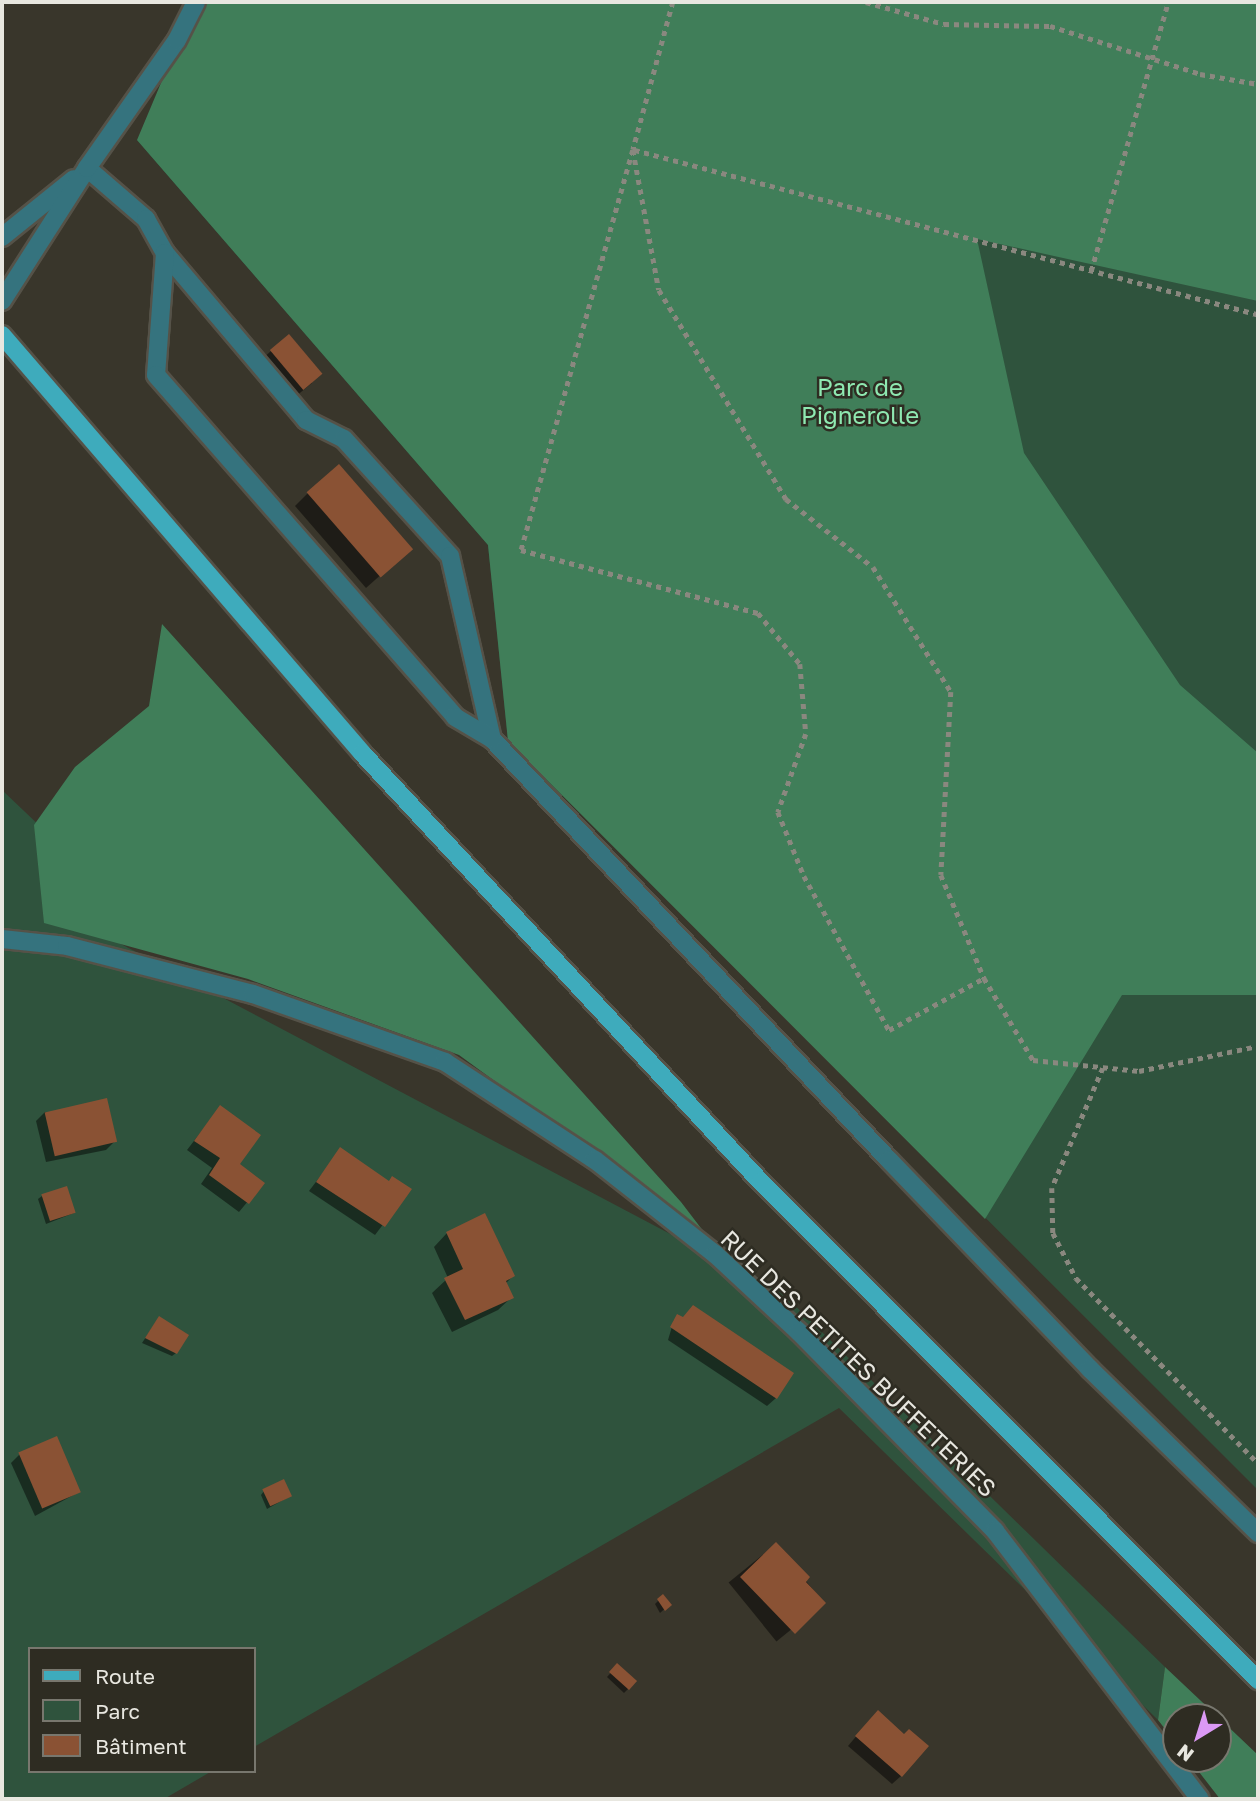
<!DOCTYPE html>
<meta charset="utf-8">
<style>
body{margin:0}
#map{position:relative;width:1260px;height:1801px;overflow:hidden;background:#39362b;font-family:"Golos Text",sans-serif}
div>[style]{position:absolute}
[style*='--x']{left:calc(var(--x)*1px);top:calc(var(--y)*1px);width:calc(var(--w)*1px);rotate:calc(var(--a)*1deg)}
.green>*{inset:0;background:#2f533d}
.forest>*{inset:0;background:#407e59}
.shadow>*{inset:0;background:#0007;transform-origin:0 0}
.building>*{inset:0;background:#8a5234;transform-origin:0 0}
.path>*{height:4.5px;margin-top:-2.25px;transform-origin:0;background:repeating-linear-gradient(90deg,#8a887f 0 5px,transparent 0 10px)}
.roads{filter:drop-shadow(2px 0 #555248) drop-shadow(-2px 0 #555248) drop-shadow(0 2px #555248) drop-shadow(0 -2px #555248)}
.service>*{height:18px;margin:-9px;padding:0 9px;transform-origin:9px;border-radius:9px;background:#35737e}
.minor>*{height:18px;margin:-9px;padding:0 9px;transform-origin:9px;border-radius:9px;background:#35737e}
.primary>*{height:18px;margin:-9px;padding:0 9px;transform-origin:9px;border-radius:9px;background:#3eabbc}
span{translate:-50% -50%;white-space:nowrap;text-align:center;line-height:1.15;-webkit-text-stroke:5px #2e2c22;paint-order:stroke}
.park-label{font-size:24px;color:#8fe9b1}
.street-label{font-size:24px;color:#e8e7e0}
.frame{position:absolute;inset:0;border:4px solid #e8e7e0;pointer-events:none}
.legend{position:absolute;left:28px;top:1647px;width:228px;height:126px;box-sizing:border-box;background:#2e2c22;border:2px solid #78776e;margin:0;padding:9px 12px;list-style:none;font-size:21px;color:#e8e7e0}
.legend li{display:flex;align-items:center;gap:14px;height:35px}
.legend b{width:35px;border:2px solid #78776e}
.north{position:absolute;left:1162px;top:1703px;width:70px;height:70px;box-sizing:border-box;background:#2e2c22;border:2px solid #78776e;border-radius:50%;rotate:218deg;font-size:19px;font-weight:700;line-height:28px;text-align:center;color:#e8e7e0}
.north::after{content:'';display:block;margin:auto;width:24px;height:32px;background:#db99f5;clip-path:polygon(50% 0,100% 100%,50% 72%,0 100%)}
</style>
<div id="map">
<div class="green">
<div style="clip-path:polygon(1258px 2px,1258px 1490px,508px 741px,488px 545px,137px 140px)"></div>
<div style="clip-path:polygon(2px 790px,65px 850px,49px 906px,782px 1293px,1165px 1667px,1158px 1720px,839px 1408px,254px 1747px,254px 1649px,30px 1649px,30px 1771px,212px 1771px,164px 1799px,2px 1799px)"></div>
</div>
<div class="forest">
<div style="clip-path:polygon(195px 2px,1258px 2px,1258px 301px,977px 239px,1024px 453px,1180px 685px,1258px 753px,1258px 995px,1122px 995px,985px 1219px,508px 741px,488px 545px,137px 140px)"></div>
<div style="clip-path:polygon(162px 624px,681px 1202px,707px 1236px,459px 1055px,248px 979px,44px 923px,34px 825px,75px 767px,149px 706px)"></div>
<div style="clip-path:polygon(1165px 1667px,1218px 1717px,1176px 1717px,1176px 1743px,1158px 1720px)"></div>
<div style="clip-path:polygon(1218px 1717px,1258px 1755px,1258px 1799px,1220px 1799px,1189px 1759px,1218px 1759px)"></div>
</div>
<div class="shadow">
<div style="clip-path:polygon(271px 351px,312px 383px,295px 397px,262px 359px)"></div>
<div style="clip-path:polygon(308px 493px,410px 549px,366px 588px,295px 506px)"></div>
<div style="clip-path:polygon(220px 1107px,238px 1165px,263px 1183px,239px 1212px,201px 1184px,212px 1168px,187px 1150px)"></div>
<div style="clip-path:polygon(45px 1112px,115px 1141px,106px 1150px,46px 1162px,36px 1121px)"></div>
<div style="clip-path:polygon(341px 1149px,388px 1182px,409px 1190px,375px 1235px,309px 1191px)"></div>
<div style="clip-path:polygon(42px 1196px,74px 1213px,46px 1224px,38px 1199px)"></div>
<div style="clip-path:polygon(447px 1233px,513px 1276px,505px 1284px,512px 1297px,498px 1310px,452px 1332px,432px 1293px,448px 1278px,434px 1247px)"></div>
<div style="clip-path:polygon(674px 1320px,776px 1398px,767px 1406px,668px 1340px)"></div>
<div style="clip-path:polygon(156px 1322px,176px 1353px,172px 1356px,142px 1343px)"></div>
<div style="clip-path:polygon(20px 1454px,79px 1492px,35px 1516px,11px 1463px)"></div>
<div style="clip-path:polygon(264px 1491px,290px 1496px,267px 1509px,261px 1495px)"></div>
<div style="left:776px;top:1544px;width:76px;height:61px;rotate:51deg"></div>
<div style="clip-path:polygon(663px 1596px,669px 1605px,660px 1613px,655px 1604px)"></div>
<div style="clip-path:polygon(617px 1666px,628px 1689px,624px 1693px,607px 1677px)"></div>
<div style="clip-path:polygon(869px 1721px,901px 1776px,892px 1784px,848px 1746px)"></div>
</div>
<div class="building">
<div style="left:289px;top:334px;width:52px;height:25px;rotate:50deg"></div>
<div style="left:339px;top:464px;width:113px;height:43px;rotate:49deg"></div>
<div style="left:107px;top:1098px;width:45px;height:64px;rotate:77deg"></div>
<div style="clip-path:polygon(220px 1105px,261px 1135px,240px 1164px,265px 1183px,249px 1204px,209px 1175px,220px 1158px,194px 1141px)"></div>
<div style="clip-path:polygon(340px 1147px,389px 1181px,392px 1176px,412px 1189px,385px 1227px,316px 1182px)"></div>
<div style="left:67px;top:1186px;width:28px;height:27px;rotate:72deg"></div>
<div style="clip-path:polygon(485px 1213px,515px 1276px,506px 1281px,514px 1298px,465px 1320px,444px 1278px,463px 1269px,446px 1232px)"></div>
<div style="clip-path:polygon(693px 1305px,794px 1373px,777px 1399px,670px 1327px,677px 1314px,683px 1317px)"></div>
<div style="clip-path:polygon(159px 1316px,189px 1335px,177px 1354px,145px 1338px)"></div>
<div style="left:57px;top:1436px;width:61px;height:42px;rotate:67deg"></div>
<div style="left:284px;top:1479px;width:19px;height:24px;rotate:65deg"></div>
<div style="clip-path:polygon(776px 1542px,810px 1577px,806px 1582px,826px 1603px,795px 1634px,740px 1577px)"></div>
<div style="clip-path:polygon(663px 1594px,672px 1605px,665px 1611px,657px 1599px)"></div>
<div style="left:617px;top:1663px;width:27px;height:12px;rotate:42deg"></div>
<div style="clip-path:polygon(878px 1710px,904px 1734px,909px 1729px,929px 1746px,902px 1777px,855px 1736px)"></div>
</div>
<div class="path">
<div style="--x:673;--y:2;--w:153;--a:105.1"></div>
<div style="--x:633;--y:150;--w:142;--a:79.5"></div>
<div style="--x:659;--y:290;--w:245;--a:58.7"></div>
<div style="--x:786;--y:499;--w:110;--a:38"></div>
<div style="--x:873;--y:567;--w:147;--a:58"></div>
<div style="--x:951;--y:692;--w:183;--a:93.1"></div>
<div style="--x:941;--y:875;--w:112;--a:67.3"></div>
<div style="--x:866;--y:2;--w:81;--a:15.8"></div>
<div style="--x:944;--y:24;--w:106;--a:1.1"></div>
<div style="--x:1050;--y:26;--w:157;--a:17.7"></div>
<div style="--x:1200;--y:74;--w:59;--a:9.8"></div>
<div style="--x:1091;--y:271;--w:280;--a:-74"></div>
<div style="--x:1258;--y:315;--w:646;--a:-165.21"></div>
<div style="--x:633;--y:150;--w:415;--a:105.6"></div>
<div style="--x:521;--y:550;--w:245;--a:14.9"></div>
<div style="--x:758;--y:613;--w:66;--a:50.5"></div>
<div style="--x:800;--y:664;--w:70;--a:85.1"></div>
<div style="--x:806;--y:734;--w:83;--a:109.7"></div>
<div style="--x:778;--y:812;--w:69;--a:67.9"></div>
<div style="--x:804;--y:876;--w:176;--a:61.1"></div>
<div style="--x:889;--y:1030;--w:108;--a:-28.7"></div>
<div style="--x:984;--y:978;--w:96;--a:59.1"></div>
<div style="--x:1033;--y:1060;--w:107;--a:5.9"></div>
<div style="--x:1139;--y:1071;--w:122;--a:-11.9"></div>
<div style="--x:1103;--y:1068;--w:130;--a:113"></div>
<div style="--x:1052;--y:1188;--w:45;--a:88.7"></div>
<div style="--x:1053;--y:1233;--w:51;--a:62.9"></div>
<div style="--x:1076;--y:1278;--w:260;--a:45.5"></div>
</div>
<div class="roads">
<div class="service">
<div style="--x:87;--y:168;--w:78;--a:40.8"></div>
<div style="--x:146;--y:219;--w:39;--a:61"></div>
<div style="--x:165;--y:253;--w:219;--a:49.8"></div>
<div style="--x:306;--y:420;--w:42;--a:26.6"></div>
<div style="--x:344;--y:439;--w:158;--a:47.8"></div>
<div style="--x:450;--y:556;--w:188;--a:77.1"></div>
<div style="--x:492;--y:739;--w:579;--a:46.68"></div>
<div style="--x:889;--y:1160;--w:290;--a:46.1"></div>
<div style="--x:1090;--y:1369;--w:235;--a:44.3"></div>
<div style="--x:165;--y:253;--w:122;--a:94.2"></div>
<div style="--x:156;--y:375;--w:454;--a:48.8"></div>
<div style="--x:455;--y:717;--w:43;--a:30.7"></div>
</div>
<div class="minor">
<div style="--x:2;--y:237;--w:92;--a:-38.9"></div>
<div style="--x:2;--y:301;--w:158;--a:-57.4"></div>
<div style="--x:87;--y:168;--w:156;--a:-54.9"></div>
<div style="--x:177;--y:40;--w:42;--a:-63.4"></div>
<div style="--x:2;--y:939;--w:65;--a:6.1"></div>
<div style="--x:67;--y:946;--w:192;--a:14.5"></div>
<div style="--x:253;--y:994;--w:204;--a:19.5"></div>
<div style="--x:445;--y:1062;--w:179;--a:33.2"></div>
<div style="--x:595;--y:1160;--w:152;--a:38.1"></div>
<div style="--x:715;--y:1254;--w:115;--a:42.9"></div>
<div style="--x:799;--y:1332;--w:279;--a:45.4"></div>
<div style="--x:995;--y:1531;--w:337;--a:52.6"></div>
</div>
<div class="primary">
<div style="--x:2;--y:335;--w:552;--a:49.26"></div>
<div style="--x:362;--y:753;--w:586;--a:47.08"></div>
<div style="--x:761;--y:1182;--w:704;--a:45.06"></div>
</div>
</div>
<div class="park-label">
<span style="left:860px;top:401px">Parc de<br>Pignerolle</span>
</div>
<div class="street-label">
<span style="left:859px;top:1363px;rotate:44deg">RUE DES PETITES BUFFETERIES</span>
</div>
<div class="frame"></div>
<ul class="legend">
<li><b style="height:9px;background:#3eabbc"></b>Route</li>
<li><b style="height:19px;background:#2f533d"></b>Parc</li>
<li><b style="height:19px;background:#8a5234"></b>Bâtiment</li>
</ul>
<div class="north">N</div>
</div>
